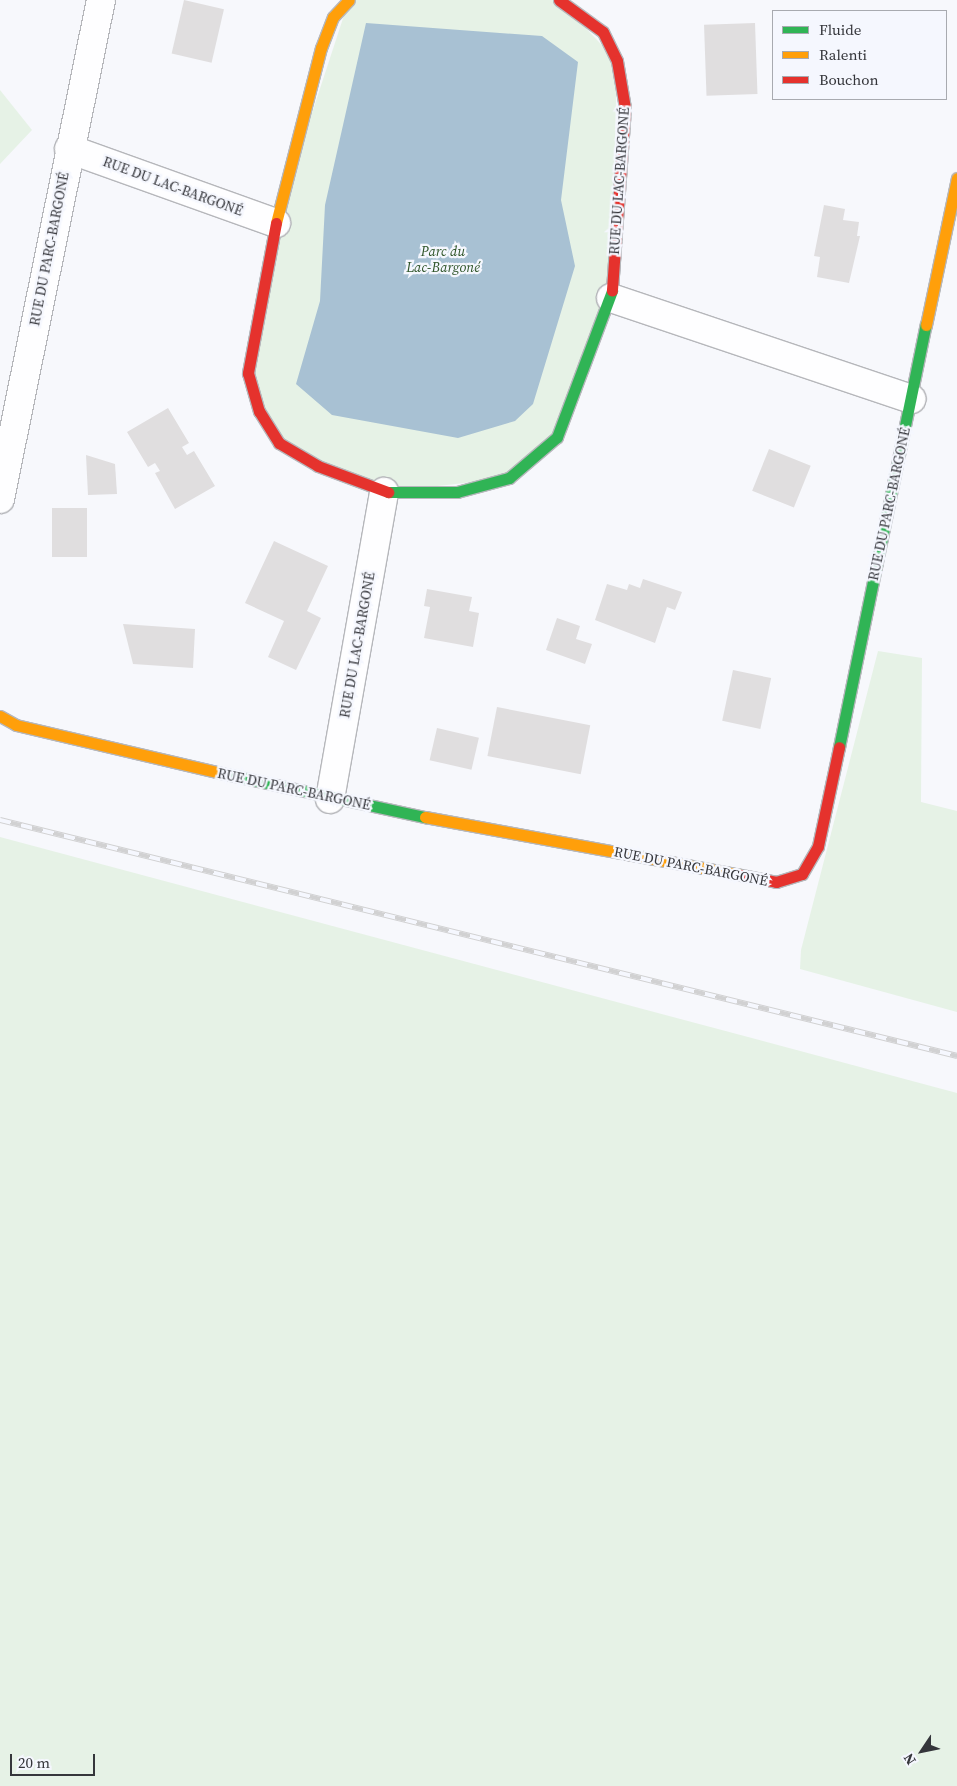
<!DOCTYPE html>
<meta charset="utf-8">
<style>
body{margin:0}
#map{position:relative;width:957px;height:1786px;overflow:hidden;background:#f7f8fc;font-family:"Source Serif 4",serif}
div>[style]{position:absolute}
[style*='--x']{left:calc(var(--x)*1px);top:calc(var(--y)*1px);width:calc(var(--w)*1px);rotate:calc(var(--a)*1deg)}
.green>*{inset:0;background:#e6f2e6}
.water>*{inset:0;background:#a8c1d3}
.building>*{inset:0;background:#e0dedf;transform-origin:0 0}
.roads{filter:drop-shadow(1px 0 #b6b7bb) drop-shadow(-1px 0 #b6b7bb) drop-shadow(0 1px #b6b7bb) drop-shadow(0 -1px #b6b7bb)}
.street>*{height:28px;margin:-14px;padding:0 14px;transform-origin:14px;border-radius:14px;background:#fefeff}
.fast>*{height:11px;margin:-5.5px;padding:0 5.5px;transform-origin:5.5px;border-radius:5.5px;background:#30b455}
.slow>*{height:11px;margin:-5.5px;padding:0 5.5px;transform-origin:5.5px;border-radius:5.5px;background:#ff9f0a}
.jam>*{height:11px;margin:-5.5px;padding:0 5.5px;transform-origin:5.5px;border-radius:5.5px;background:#e5322d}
.rail>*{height:5.5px;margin-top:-2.75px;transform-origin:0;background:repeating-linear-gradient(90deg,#f5f7fe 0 11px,#d1d1d2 0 22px);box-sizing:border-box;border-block:1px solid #d1d1d2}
span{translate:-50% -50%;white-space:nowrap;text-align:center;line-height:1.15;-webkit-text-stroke:4.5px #f5f7fe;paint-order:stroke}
.street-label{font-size:14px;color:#35363b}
.park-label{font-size:14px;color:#2e5428;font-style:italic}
.legend{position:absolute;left:772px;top:10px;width:175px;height:90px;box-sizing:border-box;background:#f5f7fe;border:1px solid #a8aab0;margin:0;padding:6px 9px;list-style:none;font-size:15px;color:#35363b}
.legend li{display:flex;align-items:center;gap:10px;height:25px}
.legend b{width:25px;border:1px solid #a8aab0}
.north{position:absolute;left:897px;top:1726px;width:50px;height:50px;-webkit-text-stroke:4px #f5f7fe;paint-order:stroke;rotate:236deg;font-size:14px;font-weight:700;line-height:20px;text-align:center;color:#35363b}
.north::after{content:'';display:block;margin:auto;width:18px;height:22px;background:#35363b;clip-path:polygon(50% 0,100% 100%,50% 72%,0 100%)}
.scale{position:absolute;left:10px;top:1754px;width:85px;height:22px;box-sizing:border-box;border:2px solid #35363b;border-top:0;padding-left:6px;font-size:15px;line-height:18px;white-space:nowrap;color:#35363b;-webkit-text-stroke:4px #f5f7fe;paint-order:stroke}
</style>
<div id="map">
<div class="green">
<div style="clip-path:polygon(349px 0,559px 0,617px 61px,611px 298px,557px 437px,509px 478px,384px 492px,279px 443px,248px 373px,276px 223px)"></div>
<div style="clip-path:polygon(0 90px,32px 130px,0 164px)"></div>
<div style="clip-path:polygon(878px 651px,922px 658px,921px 802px,957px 811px,957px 1012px,800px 969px,801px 950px)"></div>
<div style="clip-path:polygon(0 837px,957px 1093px,957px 1786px,0 1786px)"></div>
</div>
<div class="water">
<div style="clip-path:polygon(366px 23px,542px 36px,578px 62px,561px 200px,575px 266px,533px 404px,515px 421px,458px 438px,332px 415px,296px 384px,320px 301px,325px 205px)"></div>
</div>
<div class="building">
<div style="left:184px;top:0;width:41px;height:55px;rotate:13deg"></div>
<div style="left:755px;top:23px;width:71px;height:51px;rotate:88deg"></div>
<div style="clip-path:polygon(824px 205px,845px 209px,843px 220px,859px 222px,857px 236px,860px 236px,849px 283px,817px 277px,820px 257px,814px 256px)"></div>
<div style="clip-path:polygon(168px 408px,189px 443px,182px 447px,187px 455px,194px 451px,215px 486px,175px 509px,155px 473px,160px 471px,155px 463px,148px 467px,127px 432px)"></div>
<div style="left:769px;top:449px;width:45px;height:45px;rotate:22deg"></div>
<div style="clip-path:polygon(86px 455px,115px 464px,117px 494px,88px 495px)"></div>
<div style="left:52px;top:508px;width:35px;height:49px"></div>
<div style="clip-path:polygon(274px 541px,328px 566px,307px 611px,321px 618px,296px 670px,268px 657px,284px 621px,245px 603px)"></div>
<div style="clip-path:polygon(643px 579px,682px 592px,675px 610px,667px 607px,655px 643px,595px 620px,607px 584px,627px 590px,629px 584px,640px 588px)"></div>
<div style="clip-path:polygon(427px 589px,472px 597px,469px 611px,479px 613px,473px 647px,424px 638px,430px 607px,424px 606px)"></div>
<div style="clip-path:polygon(557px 618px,580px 626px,576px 639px,592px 644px,585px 664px,546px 650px)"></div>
<div style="clip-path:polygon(123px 624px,195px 629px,193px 668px,133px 664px)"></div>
<div style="left:733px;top:670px;width:39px;height:52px;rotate:12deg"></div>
<div style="left:497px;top:707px;width:95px;height:50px;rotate:11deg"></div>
<div style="left:437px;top:728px;width:43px;height:33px;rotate:13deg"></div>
</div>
<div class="roads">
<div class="street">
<div style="--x:69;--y:149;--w:220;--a:19.7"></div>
<div style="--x:611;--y:298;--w:317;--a:18.6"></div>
<div style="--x:0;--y:499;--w:509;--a:-78.56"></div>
<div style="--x:330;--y:799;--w:312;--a:-80"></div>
</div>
<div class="fast">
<div style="--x:388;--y:492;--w:69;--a:0"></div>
<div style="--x:457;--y:492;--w:54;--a:-15.1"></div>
<div style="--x:509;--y:478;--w:63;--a:-40.5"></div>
<div style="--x:557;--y:437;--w:156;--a:-69.4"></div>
<div style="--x:839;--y:747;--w:431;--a:-78.4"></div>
<div style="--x:221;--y:773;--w:209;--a:12.2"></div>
</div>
<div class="slow">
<div style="--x:276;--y:223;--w:181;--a:-75.6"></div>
<div style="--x:321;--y:48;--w:33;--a:-69"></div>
<div style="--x:333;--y:17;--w:23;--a:-47"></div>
<div style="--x:926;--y:325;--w:150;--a:-78.1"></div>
<div style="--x:0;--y:716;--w:18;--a:29"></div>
<div style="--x:16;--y:725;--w:211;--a:13.2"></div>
<div style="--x:425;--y:817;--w:321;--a:10.4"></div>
</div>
<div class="jam">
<div style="--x:559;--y:0;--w:54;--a:36"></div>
<div style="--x:603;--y:32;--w:32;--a:64"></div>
<div style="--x:617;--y:61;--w:48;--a:80.3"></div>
<div style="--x:625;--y:108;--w:183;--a:94.1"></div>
<div style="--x:276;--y:223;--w:153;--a:100.6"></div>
<div style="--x:248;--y:373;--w:40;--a:74"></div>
<div style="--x:259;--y:411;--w:38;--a:58"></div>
<div style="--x:279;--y:443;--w:45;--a:30.5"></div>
<div style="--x:318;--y:466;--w:75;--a:20.4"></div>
<div style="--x:741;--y:875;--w:36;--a:11"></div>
<div style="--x:776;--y:882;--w:27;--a:-17"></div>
<div style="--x:802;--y:874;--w:32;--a:-60"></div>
<div style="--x:818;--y:846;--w:101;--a:-78"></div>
</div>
</div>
<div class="rail">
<div style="--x:0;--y:820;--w:986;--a:13.85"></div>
</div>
<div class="street-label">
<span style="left:619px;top:181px;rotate:-86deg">RUE DU LAC-BARGONÉ</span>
<span style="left:173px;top:186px;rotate:20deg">RUE DU LAC-BARGONÉ</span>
<span style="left:49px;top:249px;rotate:-79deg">RUE DU PARC-BARGONÉ</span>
<span style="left:889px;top:504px;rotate:-78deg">RUE DU PARC-BARGONÉ</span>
<span style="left:357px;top:645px;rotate:-80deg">RUE DU LAC-BARGONÉ</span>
<span style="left:294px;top:789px;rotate:12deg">RUE DU PARC-BARGONÉ</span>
<span style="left:691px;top:866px;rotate:11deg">RUE DU PARC-BARGONÉ</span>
</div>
<div class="park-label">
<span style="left:443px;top:259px">Parc du<br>Lac-Bargoné</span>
</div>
<ul class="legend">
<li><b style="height:6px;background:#30b455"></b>Fluide</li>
<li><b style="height:6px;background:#ff9f0a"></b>Ralenti</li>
<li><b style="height:6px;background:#e5322d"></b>Bouchon</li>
</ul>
<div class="north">N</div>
<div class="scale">20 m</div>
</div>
